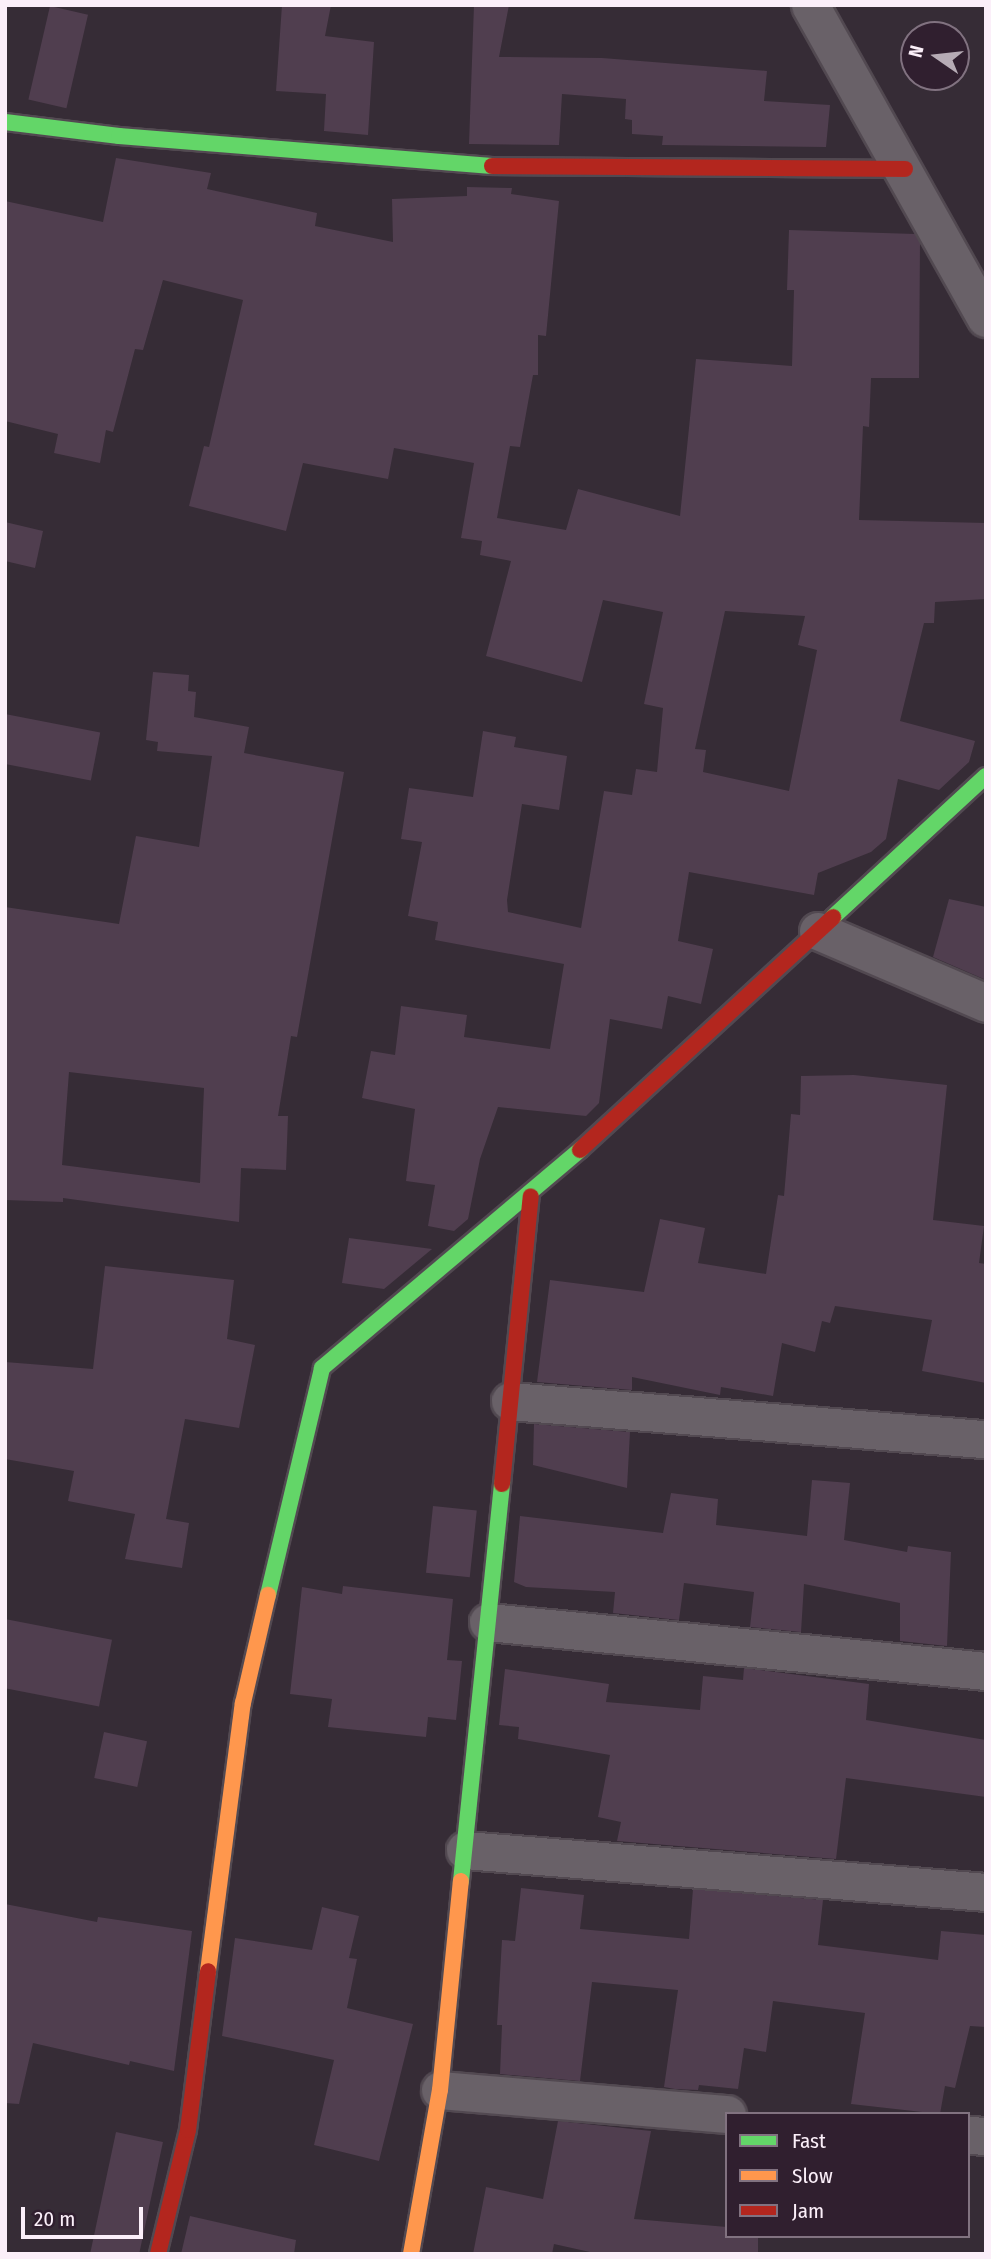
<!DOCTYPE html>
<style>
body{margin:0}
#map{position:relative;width:991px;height:2259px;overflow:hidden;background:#362c36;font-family:"Fira Sans Condensed",sans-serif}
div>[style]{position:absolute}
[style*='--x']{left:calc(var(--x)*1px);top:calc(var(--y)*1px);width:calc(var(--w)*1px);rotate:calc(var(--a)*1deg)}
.building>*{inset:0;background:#503e4f;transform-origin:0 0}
.roads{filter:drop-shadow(2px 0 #524951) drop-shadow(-2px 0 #524951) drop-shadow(0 2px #524951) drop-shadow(0 -2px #524951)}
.street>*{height:37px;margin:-18.5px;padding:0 18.5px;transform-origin:18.5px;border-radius:18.5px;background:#696168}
.fast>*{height:16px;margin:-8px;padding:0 8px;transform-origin:8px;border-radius:8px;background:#63d668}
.slow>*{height:16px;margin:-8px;padding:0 8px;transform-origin:8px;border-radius:8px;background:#ff974d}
.jam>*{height:16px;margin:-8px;padding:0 8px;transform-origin:8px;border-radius:8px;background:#b3261e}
span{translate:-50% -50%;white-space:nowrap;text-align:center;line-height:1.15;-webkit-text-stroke:5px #301f2f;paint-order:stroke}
.frame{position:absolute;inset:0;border:7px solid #fbeff9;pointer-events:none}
.legend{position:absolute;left:725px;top:2112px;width:245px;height:126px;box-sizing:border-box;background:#301f2f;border:2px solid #817280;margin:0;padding:9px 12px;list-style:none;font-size:21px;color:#fbeff9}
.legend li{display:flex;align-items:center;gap:14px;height:35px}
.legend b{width:35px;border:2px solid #817280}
.north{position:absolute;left:900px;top:21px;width:70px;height:70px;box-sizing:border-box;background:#301f2f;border:2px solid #817280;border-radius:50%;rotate:284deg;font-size:19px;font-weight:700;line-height:28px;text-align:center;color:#fbeff9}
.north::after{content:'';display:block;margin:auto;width:24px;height:32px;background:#b6abb5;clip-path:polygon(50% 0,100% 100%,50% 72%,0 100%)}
.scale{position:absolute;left:21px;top:2207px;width:122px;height:32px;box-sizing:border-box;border:4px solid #fbeff9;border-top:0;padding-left:9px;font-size:21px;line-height:24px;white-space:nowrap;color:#fbeff9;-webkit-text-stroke:5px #301f2f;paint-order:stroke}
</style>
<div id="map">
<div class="building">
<div style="clip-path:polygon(282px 5px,331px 5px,325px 36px,374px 42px,368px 135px,324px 131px,326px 94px,276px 91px)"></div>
<div style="clip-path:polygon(474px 5px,509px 5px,499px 57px,602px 58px,767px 71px,764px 101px,830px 105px,826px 147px,662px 145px,663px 136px,632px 134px,632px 120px,625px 119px,626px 99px,562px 94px,559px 145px,469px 144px)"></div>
<div style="left:50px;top:6px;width:39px;height:96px;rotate:13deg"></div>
<div style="clip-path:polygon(evenodd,116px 158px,211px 173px,207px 189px,317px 213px,315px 226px,393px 242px,392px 199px,467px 196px,467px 187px,512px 188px,511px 194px,559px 201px,546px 336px,538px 335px,538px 375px,533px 375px,520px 447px,510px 446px,497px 518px,566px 530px,578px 489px,680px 516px,696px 359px,792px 366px,794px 290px,787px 290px,789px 230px,915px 234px,920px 243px,919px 378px,871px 378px,869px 427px,863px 426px,859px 520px,986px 523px,986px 599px,935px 602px,934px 623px,924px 623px,900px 721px,975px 741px,969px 762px,939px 790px,898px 779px,886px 839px,871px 852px,818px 873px,814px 895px,689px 872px,678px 941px,713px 949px,701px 1004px,668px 996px,662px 1029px,610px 1019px,599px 1103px,586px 1116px,498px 1107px,480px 1159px,468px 1219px,454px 1231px,428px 1226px,435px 1185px,406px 1181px,415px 1109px,362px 1098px,371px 1051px,395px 1055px,401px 1006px,467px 1015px,464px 1037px,550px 1049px,564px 964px,435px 940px,438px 922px,408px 916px,422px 842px,401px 839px,409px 788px,473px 797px,483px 731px,516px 737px,514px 747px,567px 756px,559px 810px,522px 804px,507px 900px,508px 912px,581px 928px,604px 791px,632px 795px,636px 769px,657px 772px,663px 708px,644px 704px,663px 612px,603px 600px,582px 682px,486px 656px,511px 561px,480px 555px,482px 541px,461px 538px,474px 463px,394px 448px,388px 479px,303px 463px,286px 531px,189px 506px,204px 446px,209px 447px,243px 300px,163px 280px,143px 350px,135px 349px,113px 432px,106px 430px,100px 463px,54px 453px,58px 434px,5px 421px,5px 201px,103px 222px,116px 158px,725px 611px,805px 616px,798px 645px,817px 650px,789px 791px,703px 772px,706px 750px,695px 749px,725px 611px)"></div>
<div style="clip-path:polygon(5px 522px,43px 531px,35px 568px,5px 561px)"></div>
<div style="clip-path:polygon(evenodd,153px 672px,189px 675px,188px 691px,196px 692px,194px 717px,249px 727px,244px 753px,344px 772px,297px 1037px,291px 1036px,278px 1116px,288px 1116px,286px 1170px,241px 1168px,239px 1222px,63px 1198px,63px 1202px,5px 1200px,5px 907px,119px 924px,136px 836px,199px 847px,212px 756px,157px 751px,158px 742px,146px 740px,153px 672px,69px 1072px,204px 1088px,200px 1183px,62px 1165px,69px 1072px)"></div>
<div style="left:5px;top:714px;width:97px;height:49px;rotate:11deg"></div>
<div style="clip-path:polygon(949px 899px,986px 907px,986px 980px,933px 957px)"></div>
<div style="clip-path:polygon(854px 1075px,947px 1085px,933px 1220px,984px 1226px,979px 1263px,986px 1264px,986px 1383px,922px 1371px,932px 1320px,835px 1306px,830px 1323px,822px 1321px,815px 1352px,782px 1343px,773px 1396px,721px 1387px,720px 1395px,632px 1377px,632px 1390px,537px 1382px,550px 1280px,644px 1292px,660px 1219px,705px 1228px,698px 1263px,766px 1274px,778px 1195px,784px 1196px,791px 1114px,800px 1115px,801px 1076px)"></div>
<div style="clip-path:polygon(349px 1238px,432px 1249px,384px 1289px,342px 1283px)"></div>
<div style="clip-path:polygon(105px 1266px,234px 1280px,227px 1339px,255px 1345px,239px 1428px,185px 1419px,166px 1519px,189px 1523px,182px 1568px,125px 1559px,135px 1514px,68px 1501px,74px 1471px,5px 1459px,5px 1362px,93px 1369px)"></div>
<div style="clip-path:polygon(534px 1424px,630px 1432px,627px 1488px,533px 1465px)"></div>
<div style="clip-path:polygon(812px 1480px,850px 1483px,844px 1540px,907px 1552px,908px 1546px,951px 1552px,947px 1646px,900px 1641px,900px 1603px,804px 1584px,801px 1632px,750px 1627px,754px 1592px,684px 1583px,679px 1620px,613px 1613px,615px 1592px,526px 1587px,514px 1582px,520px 1516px,663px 1533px,671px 1493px,718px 1499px,716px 1525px,807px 1536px)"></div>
<div style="left:433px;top:1506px;width:44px;height:67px;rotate:6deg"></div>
<div style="clip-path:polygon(343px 1586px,453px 1599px,447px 1660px,462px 1661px,456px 1720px,428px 1717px,426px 1737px,328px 1727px,332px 1699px,290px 1694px,302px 1587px,342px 1594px)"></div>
<div style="left:5px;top:1619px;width:109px;height:68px;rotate:11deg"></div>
<div style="clip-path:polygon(744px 1668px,869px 1684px,866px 1720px,986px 1740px,986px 1797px,846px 1778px,836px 1859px,617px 1841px,621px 1822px,598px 1817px,610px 1755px,518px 1739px,519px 1727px,499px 1725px,505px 1669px,609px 1684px,606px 1702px,700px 1710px,703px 1676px,743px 1680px)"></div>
<div style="left:104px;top:1732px;width:44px;height:47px;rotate:12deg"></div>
<div style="clip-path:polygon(521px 1888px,584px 1895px,580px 1929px,689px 1939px,693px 1889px,823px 1900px,818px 1945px,938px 1960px,941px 1931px,986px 1935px,986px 2027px,970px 2026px,955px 2088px,945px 2086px,940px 2114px,851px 2104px,865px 2013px,773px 2001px,766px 2052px,744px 2048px,738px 2089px,699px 2085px,698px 2090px,675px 2089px,664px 2087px,678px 1990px,592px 1982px,580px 2081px,500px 2074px,502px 2025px,497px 2025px,502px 1940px,515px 1941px)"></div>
<div style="clip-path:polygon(5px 1904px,97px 1922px,98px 1917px,192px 1931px,174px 2071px,130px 2061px,129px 2065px,33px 2043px,19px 2104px,5px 2103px)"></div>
<div style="clip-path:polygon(322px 1907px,359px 1916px,349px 1958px,357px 1959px,347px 2008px,413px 2024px,379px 2161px,314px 2145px,334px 2060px,222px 2036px,235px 1938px,312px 1950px)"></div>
<div style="clip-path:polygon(558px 2121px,651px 2131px,634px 2219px,727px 2227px,727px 2236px,758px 2236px,758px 2254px,599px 2254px,554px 2244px,552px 2254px,473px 2254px,486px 2187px,543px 2199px)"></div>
<div style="left:116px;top:2132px;width:48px;height:125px;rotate:12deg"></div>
<div style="clip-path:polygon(190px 2216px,296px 2240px,294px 2254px,181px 2254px)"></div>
</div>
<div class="roads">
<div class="street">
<div style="--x:810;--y:5;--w:359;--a:60.7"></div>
<div style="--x:818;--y:931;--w:183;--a:23.2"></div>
<div style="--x:510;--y:1401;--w:478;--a:4.6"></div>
<div style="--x:488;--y:1622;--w:500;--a:5.62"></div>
<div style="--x:465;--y:1850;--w:523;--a:4.61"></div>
<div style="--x:440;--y:2090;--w:288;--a:4.8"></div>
<div style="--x:968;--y:2135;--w:18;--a:3"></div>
</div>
<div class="fast">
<div style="--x:5;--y:122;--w:115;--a:7"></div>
<div style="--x:119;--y:136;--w:374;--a:4.6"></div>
<div style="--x:833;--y:917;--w:208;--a:-42.7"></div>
<div style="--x:268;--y:1595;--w:233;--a:-76.6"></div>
<div style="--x:322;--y:1368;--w:338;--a:-40.2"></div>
<div style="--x:461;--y:1881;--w:399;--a:-84.1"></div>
</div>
<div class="slow">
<div style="--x:208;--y:1971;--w:270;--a:-82.6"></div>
<div style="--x:243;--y:1703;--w:111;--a:-77"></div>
<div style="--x:411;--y:2254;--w:167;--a:-80"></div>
<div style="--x:440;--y:2090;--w:210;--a:-84.3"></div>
</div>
<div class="jam">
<div style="--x:492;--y:166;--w:413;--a:0.4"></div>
<div style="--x:580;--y:1150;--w:344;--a:-42.6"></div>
<div style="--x:502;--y:1484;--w:289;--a:-84.3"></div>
<div style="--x:158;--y:2254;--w:128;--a:-76.4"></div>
<div style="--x:188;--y:2130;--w:160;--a:-82.8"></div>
</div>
</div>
<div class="frame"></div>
<ul class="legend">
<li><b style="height:9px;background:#63d668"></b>Fast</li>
<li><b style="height:9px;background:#ff974d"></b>Slow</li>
<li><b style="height:9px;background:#b3261e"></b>Jam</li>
</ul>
<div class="north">N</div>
<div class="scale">20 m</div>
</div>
